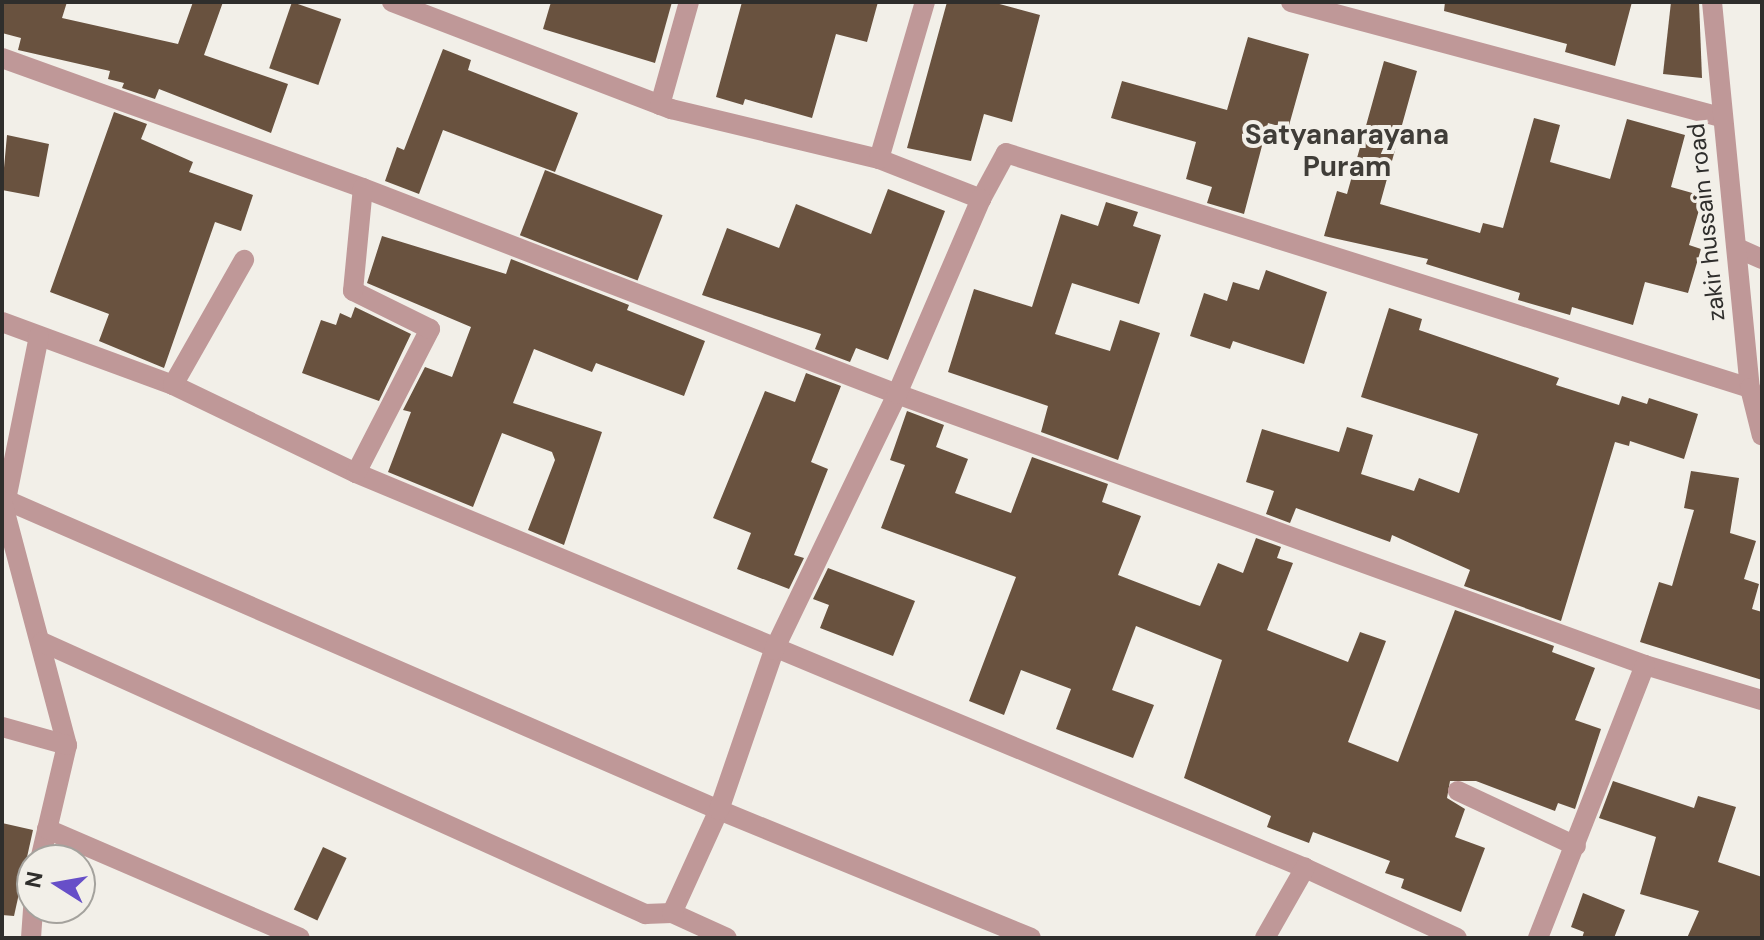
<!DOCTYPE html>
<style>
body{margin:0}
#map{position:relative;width:1764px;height:940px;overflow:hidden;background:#f2efe8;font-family:"DM Sans",sans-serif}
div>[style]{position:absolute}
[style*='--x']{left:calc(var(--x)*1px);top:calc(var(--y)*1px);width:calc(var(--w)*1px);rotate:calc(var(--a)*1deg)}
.building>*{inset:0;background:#69523f;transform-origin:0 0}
.minor>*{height:20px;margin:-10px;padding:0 10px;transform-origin:10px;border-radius:10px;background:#bf9898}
.tertiary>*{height:20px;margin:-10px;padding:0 10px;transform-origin:10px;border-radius:10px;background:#bf9898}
span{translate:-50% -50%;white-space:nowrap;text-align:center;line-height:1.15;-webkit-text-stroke:8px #f2efe8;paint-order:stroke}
.street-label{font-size:24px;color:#2f2e2c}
.quarter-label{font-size:28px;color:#403d38;font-weight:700}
.frame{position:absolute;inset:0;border:4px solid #2f2e2c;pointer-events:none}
.north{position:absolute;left:16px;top:844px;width:80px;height:80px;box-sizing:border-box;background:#f2efe8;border:2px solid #a4a29d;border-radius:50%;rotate:281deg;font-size:22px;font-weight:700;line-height:32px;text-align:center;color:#2f2e2c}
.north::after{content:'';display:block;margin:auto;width:28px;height:36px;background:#674fc8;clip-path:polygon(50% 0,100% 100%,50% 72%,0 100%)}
</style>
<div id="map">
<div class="building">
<div style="clip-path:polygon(2px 2px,67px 2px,62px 18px,178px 44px,193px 2px,223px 2px,204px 55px,288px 84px,271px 133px,159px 89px,155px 99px,122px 88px,124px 83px,108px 79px,110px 71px,18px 50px,21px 38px,2px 33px)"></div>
<div style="left:292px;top:2px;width:52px;height:70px;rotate:19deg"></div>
<div style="clip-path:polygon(551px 2px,672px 2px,655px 63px,543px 29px)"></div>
<div style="clip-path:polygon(742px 2px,878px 2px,867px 42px,836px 34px,812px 118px,745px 99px,743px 105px,716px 97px)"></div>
<div style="clip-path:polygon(947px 2px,992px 2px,1040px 15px,1012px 122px,984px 114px,971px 161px,907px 148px)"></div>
<div style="clip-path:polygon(1445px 2px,1632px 2px,1615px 66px,1565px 52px,1567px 44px,1444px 11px)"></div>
<div style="clip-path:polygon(1671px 2px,1699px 2px,1702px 78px,1663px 74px)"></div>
<div style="clip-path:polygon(1248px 37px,1309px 54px,1288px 129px,1268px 123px,1244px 214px,1207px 203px,1212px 187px,1186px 179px,1196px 142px,1111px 118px,1122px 81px,1227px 110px)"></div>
<div style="clip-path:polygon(443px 49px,471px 60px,468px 70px,578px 113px,555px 172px,443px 130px,419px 194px,385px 181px,397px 147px,404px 150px)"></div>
<div style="clip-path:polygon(1384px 61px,1417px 71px,1380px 204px,1480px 233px,1483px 223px,1503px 228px,1534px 118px,1560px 125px,1550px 162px,1610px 179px,1627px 119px,1685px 135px,1671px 187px,1703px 196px,1689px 245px,1701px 249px,1688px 293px,1645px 282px,1633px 325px,1572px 307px,1570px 315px,1518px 300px,1520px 293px,1426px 264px,1428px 259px,1324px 236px,1337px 191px,1347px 194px)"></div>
<div style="clip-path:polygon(114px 112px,147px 124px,141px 139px,193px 162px,189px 172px,253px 195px,241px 231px,215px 222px,164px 368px,99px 341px,109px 314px,50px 292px)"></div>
<div style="clip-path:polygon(7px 135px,49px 144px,39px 197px,2px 190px)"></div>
<div style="left:545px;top:170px;width:126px;height:70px;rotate:21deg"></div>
<div style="clip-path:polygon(888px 189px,945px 211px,888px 360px,856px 348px,850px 362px,815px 349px,821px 334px,702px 295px,727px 228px,779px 248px,796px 204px,871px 234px)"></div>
<div style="clip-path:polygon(1106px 202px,1138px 212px,1133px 226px,1161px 235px,1139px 304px,1072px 283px,1055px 334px,1110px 351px,1120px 320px,1160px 333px,1118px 460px,1041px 432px,1048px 406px,948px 372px,974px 289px,1032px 307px,1061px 214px,1098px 226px)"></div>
<div style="clip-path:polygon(382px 236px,506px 274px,511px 259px,629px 305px,627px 310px,705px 341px,684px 396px,596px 363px,592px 372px,534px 349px,513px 403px,602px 432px,564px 545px,528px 530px,555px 460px,552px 452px,502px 433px,473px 507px,388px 472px,411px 412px,403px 410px,425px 367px,452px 377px,471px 327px,367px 283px)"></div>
<div style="clip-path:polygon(1266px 270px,1327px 292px,1304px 364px,1233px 341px,1230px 349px,1190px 336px,1204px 293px,1227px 301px,1233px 282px,1259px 290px)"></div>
<div style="clip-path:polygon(355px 307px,411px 334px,379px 401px,302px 373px,321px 320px,336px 325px,340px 313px,351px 318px)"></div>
<div style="clip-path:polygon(1389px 308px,1422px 319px,1419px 330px,1559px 378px,1556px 385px,1619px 405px,1622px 396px,1647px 404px,1649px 398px,1698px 414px,1684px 459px,1630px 441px,1629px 446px,1615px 442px,1561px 621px,1464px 586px,1470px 570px,1392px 535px,1390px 542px,1296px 508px,1290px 523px,1266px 514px,1274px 491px,1246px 482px,1262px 429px,1339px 452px,1347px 427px,1373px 435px,1361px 474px,1414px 491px,1419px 478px,1459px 493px,1478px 434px,1361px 397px)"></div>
<div style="clip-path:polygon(806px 373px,841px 386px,811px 462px,828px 469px,794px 555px,804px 558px,789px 589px,737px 569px,751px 533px,713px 518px,765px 391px,795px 402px)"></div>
<div style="clip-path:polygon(907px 411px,944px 425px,936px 447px,968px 459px,955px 493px,1011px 513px,1032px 457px,1108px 484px,1102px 502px,1141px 516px,1118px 575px,1191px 603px,1200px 606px,1218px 563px,1243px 573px,1256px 538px,1281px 547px,1277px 558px,1293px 563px,1267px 630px,1348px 662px,1360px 632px,1386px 641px,1348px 742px,1398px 762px,1455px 610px,1554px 646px,1552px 652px,1595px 668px,1575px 720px,1601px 729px,1575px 809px,1558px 803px,1555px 811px,1476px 781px,1450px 781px,1447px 798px,1465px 809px,1455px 837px,1485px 848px,1461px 912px,1401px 888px,1404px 879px,1385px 873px,1390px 861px,1313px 832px,1309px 843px,1267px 827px,1271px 816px,1184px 778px,1222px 660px,1136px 626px,1112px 690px,1154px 705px,1133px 758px,1056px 729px,1071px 689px,1021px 670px,1004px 715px,969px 701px,1016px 577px,881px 528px,905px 465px,890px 460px)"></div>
<div style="clip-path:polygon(1691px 471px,1739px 478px,1730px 533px,1756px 541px,1744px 579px,1759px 584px,1752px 609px,1762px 612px,1762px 680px,1640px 642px,1659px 582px,1672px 586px,1694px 510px,1684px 508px)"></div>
<div style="clip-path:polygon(828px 568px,915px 601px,893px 656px,820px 628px,829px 605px,813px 599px)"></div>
<div style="clip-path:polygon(1613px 781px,1694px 808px,1698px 796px,1736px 807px,1718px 862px,1762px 877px,1762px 938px,1687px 938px,1699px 911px,1640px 894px,1656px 837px,1599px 818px)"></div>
<div style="clip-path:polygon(2px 823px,33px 830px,14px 916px,2px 915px)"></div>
<div style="left:323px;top:847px;width:26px;height:69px;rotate:25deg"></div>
<div style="clip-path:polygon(1583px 893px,1625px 910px,1614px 938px,1582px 938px,1584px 932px,1571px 927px)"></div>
</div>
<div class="minor">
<div style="--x:392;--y:2;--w:299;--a:21"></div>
<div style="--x:671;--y:109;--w:214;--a:13.5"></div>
<div style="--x:879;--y:159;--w:110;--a:21.4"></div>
<div style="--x:981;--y:199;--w:52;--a:-61.5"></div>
<div style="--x:1006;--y:153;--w:780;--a:17.53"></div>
<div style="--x:1291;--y:2;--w:444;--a:15"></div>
<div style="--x:2;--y:58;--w:384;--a:19.8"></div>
<div style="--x:363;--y:188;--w:572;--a:21.1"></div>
<div style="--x:897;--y:394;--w:796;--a:19.92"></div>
<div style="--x:1645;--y:665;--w:122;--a:16.7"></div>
<div style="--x:660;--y:105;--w:107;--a:-74.3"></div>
<div style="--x:879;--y:159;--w:164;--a:-73.7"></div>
<div style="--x:1737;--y:248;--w:27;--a:24"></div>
<div style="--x:2;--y:322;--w:182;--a:20.2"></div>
<div style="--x:173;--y:385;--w:203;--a:25.7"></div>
<div style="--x:356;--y:473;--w:1028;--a:22.6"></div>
<div style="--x:1305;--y:868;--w:167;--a:24.7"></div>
<div style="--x:39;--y:336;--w:167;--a:101.4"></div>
<div style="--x:6;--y:500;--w:777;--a:23.5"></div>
<div style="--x:719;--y:810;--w:337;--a:22.3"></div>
<div style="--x:173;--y:385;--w:144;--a:-60.4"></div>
<div style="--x:356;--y:473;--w:162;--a:-62.8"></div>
<div style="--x:430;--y:329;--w:86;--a:-153.7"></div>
<div style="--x:353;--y:291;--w:103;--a:-84.5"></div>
<div style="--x:2;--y:501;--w:253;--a:75.1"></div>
<div style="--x:67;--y:745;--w:118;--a:103.2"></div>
<div style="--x:42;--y:642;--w:662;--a:24.28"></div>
<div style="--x:645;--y:914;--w:27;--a:-2"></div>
<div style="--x:672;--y:913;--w:60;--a:24.4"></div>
<div style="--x:2;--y:727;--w:67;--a:15.5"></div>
<div style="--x:1458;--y:791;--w:130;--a:25"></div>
<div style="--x:47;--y:829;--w:275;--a:23.3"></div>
<div style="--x:672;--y:913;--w:113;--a:-65.5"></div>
<div style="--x:719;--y:810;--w:169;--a:-71"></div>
<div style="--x:774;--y:650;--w:284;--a:-64.3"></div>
<div style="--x:897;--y:394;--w:212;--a:-66.7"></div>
<div style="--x:31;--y:938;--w:30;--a:-86"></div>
<div style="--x:1265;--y:938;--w:81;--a:-60.3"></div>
<div style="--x:1538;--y:938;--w:293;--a:-68.6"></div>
</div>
<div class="tertiary">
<div style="--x:1712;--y:2;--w:388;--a:84.4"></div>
<div style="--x:1750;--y:388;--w:49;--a:76"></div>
</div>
<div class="street-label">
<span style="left:1706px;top:222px;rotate:-96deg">zakir hussain road</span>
</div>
<div class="quarter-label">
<span style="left:1347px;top:151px">Satyanarayana<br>Puram</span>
</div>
<div class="frame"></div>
<div class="north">N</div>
</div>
